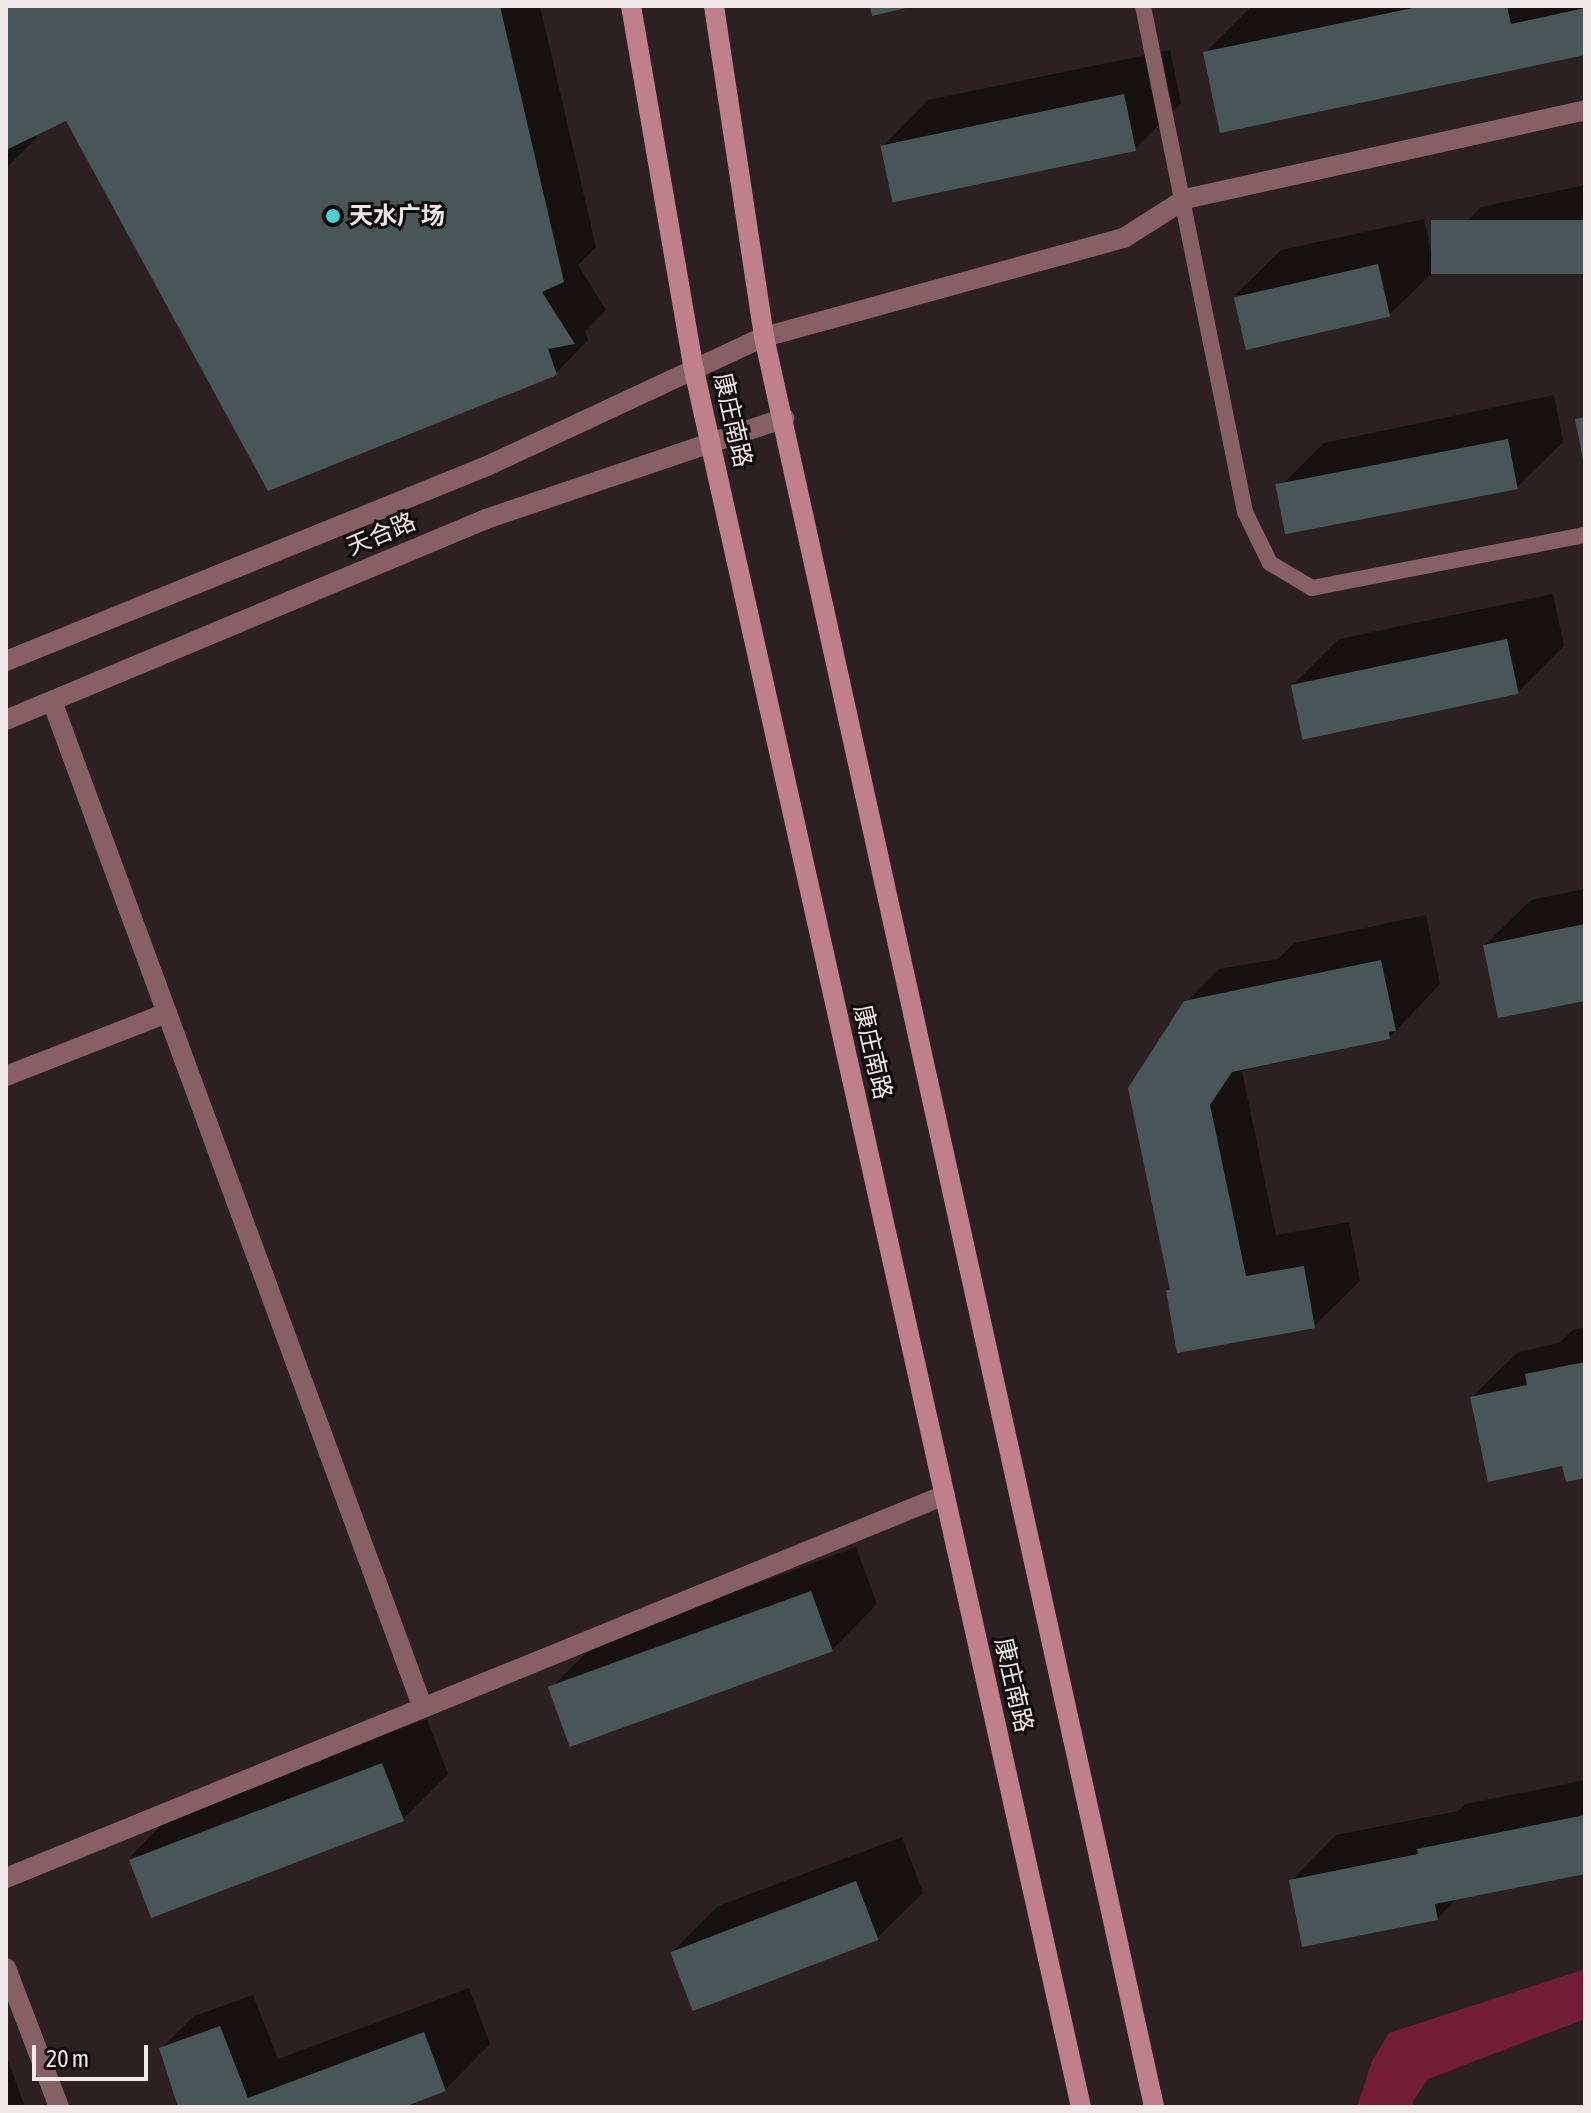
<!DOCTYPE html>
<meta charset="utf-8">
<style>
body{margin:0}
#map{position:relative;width:1591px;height:2113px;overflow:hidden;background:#2c2022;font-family:"Asap Condensed","Noto Sans SC",sans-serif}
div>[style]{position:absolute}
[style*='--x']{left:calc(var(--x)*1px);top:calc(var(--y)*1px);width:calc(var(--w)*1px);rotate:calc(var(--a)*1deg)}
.water>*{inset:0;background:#731c37}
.shadow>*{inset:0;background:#0007}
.building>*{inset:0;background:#485657;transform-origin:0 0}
.lane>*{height:16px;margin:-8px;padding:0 8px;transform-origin:8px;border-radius:8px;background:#875f66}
.street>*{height:20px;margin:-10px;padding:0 10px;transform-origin:10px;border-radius:10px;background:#875f66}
.secondary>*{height:20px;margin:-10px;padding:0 10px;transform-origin:10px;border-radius:10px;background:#c07f8c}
.dots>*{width:22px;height:22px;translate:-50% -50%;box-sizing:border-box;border:4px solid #100b0c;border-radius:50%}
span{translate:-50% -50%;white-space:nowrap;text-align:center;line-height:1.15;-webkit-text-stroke:6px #100b0c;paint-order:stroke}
.poi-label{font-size:24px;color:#f0e8e9;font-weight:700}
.left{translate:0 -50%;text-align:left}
.street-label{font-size:24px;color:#f0e8e9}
.frame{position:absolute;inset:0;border:8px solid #f0e8e9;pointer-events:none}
.scale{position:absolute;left:32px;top:2045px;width:116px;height:36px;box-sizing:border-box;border:4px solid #f0e8e9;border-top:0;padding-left:10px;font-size:24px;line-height:28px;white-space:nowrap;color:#f0e8e9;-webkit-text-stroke:6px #100b0c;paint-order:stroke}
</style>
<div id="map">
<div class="water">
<div style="clip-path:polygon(1585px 1969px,1585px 2019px,1428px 2079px,1413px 2101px,1413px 2107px,1357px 2107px,1372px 2061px,1389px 2033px)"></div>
</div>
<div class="shadow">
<div style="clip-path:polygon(6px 6px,540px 6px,596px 247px,578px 265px,606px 310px,585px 331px,588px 340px,556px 373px,67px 118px,36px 133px,37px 137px,6px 168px)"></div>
<div style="clip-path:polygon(1258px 6px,1585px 6px,1585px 53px,1205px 53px,1251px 7px)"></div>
<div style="clip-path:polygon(1170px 50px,1181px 103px,1135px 149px,883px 146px,928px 100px)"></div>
<div style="clip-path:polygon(1585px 185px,1585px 272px,1436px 253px,1481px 207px)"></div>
<div style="clip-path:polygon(1424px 219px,1435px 270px,1389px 315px,1235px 295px,1281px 250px)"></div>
<div style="clip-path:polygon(1554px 395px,1563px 442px,1517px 487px,1278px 489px,1324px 443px)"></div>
<div style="clip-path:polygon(1553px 594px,1564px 646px,1518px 692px,1293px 685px,1339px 639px)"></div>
<div style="clip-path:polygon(1585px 889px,1585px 998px,1485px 945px,1531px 900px)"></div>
<div style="clip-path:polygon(1426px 915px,1440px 984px,1389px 1038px,1242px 1071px,1276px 1235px,1349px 1222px,1360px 1281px,1314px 1326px,1168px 1291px,1172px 1287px,1186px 1002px,1219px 969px,1278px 959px,1294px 943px)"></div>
<div style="clip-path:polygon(1585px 1327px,1585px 1476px,1472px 1397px,1518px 1352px,1559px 1343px,1573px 1330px)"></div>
<div style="clip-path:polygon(856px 1547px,877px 1604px,832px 1650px,550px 1689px,596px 1643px)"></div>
<div style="clip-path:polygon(427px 1719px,448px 1774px,402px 1820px,130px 1857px,175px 1811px)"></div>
<div style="clip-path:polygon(1585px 1780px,1585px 1872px,1458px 1897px,1437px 1919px,1291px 1881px,1336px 1835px,1458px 1811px,1465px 1804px)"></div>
<div style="clip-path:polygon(902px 1837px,923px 1893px,877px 1938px,672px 1952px,718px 1906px)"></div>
<div style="clip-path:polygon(469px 1988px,490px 2044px,445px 2090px,398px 2107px,180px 2107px,161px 2049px,194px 2016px,253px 1995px,278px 2059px)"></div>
<div style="clip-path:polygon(6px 2055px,25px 2107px,6px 2107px)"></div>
</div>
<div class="building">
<div style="clip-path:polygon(6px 6px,500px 6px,564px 282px,542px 292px,575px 344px,548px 349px,557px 375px,268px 491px,66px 121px,6px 150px)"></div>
<div style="clip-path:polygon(870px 6px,909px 6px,910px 7px,872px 16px)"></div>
<div style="clip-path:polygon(1422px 6px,1507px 6px,1511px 24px,1585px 8px,1585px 55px,1220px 133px,1203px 52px)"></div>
<div style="left:1124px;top:94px;width:58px;height:249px;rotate:78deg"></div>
<div style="left:1585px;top:220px;width:54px;height:154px;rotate:90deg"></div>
<div style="left:1378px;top:264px;width:54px;height:148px;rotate:77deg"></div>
<div style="clip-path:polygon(1585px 417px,1585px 465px,1584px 465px,1575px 419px)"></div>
<div style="left:1508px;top:439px;width:51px;height:237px;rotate:79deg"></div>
<div style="left:1507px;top:639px;width:56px;height:221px;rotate:78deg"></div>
<div style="clip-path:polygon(1585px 924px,1585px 1001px,1498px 1018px,1483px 945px)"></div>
<div style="clip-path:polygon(1381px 960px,1396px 1031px,1389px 1032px,1390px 1039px,1232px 1072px,1210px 1105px,1246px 1276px,1304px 1266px,1315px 1328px,1177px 1353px,1166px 1290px,1170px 1290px,1128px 1088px,1184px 1001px)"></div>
<div style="clip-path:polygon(1585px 1362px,1585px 1478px,1566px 1482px,1562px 1466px,1488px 1482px,1470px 1397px,1527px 1385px,1525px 1374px)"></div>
<div style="left:811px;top:1591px;width:64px;height:280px;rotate:70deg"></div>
<div style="left:382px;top:1763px;width:62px;height:271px;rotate:69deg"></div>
<div style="clip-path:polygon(1585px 1815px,1585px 1874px,1435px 1904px,1438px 1920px,1302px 1947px,1289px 1880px,1418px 1854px,1417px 1849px)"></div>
<div style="left:856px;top:1881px;width:63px;height:199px;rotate:69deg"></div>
<div style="clip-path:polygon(220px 2026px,248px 2098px,424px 2032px,446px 2091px,404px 2107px,178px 2107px,159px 2048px)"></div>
</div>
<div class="lane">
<div style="--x:1143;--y:6;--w:516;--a:78.6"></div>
<div style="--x:1245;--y:512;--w:57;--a:63.9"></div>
<div style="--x:1270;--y:563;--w:49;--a:30.8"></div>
<div style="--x:1312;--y:588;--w:278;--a:-11"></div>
</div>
<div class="street">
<div style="--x:6;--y:661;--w:519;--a:-22.07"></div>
<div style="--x:487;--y:466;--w:306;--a:-25"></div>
<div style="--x:764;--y:337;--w:373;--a:-15.4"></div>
<div style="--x:1124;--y:238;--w:72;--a:-32.6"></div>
<div style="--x:1185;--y:199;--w:410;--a:-12.5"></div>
<div style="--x:52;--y:701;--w:1073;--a:69.78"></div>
<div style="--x:6;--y:720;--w:520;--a:-22.72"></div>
<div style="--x:486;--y:519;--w:315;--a:-18.7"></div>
<div style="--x:6;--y:1076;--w:173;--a:-21.4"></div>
<div style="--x:6;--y:1878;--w:1014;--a:-22.19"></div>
<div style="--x:6;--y:1968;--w:149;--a:69.1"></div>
</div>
<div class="secondary">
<div style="--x:631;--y:6;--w:369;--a:80.2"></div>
<div style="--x:694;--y:370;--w:1780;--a:77.44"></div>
<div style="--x:714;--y:6;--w:335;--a:81.4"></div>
<div style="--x:764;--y:337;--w:1812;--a:77.57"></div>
</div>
<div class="dots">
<div style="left:333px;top:216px;background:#51ccd2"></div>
</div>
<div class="poi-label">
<span class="left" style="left:349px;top:216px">天水广场</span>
</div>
<div class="street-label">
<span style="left:733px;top:420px;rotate:77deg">康庄南路</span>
<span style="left:381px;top:534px;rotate:-23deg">天合路</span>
<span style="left:873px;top:1052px;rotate:77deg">康庄南路</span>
<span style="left:1014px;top:1685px;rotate:77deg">康庄南路</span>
</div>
<div class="frame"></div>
<div class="scale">20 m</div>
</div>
